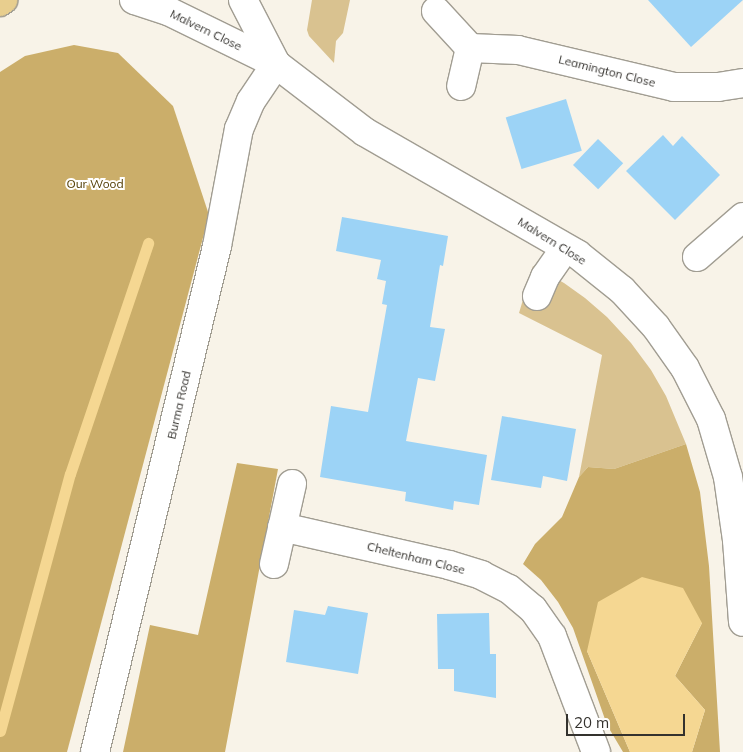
<!DOCTYPE html>
<style>
body{margin:0}
#map{position:relative;width:743px;height:752px;overflow:hidden;background:#f8f3e8;font-family:Mulish,sans-serif}
div>[style]{position:absolute}
[style*='--x']{left:calc(var(--x)*1px);top:calc(var(--y)*1px);width:calc(var(--w)*1px);rotate:calc(var(--a)*1deg)}
.green>*{inset:0;background:#d9c290}
.forest>*{inset:0;background:#cbae6a}
.water>*{inset:0;background:#f5d792}
.stream>*{height:11px;margin:-5.5px;padding:0 5.5px;transform-origin:5.5px;border-radius:5.5px;background:#f5d792}
.building>*{inset:0;background:#9cd3f6;transform-origin:0 0}
.roads{filter:drop-shadow(1px 0 #a19d92) drop-shadow(-1px 0 #a19d92) drop-shadow(0 1px #a19d92) drop-shadow(0 -1px #a19d92)}
.minor>*{height:28px;margin:-14px;padding:0 14px;transform-origin:14px;border-radius:14px;background:#fff}
.major>*{height:28px;margin:-14px;padding:0 14px;transform-origin:14px;border-radius:14px;background:#e8ce8e}
span{translate:-50% -50%;white-space:nowrap;text-align:center;line-height:1.15;-webkit-text-stroke:4px #fff;paint-order:stroke}
.street-label{font-size:12px;color:#34322e}
.park-label{font-size:12px;color:#554008}
.scale{position:absolute;left:566px;top:714px;width:119px;height:22px;box-sizing:border-box;border:2px solid #34322e;border-top:0;padding-left:6px;font-size:15px;line-height:18px;white-space:nowrap;color:#34322e;-webkit-text-stroke:4px #fff;paint-order:stroke}
</style>
<div id="map">
<div class="green">
<div style="clip-path:polygon(312px 0,350px 0,343px 33px,336px 41px,334px 63px,309px 36px,307px 30px)"></div>
<div style="clip-path:polygon(533px 266px,564px 283px,585px 298px,607px 317px,631px 343px,651px 370px,666px 396px,686px 444px,614px 469px,588px 467px,579px 477px,602px 355px,519px 313px)"></div>
</div>
<div class="forest">
<div style="clip-path:polygon(74px 45px,118px 53px,173px 106px,209px 215px,67px 752px,0 752px,0 72px,25px 56px)"></div>
<div style="clip-path:polygon(686px 444px,700px 492px,709px 566px,720px 752px,692px 752px,705px 710px,675px 676px,702px 623px,587px 651px,630px 752px,623px 752px,607px 725px,573px 628px,558px 602px,541px 580px,523px 564px,535px 544px,562px 517px,579px 477px,588px 467px,614px 469px)"></div>
<div style="clip-path:polygon(237px 463px,278px 469px,225px 752px,123px 752px,150px 625px,198px 635px)"></div>
</div>
<div class="water">
<div style="clip-path:polygon(642px 577px,683px 588px,702px 623px,675px 676px,705px 710px,692px 752px,630px 752px,587px 651px,598px 602px)"></div>
</div>
<div class="stream">
<div style="--x:0;--y:731;--w:266;--a:-74.8"></div>
<div style="--x:70;--y:474;--w:244;--a:-71.3"></div>
</div>
<div class="building">
<div style="clip-path:polygon(648px 0,743px 0,691px 47px)"></div>
<div style="left:566px;top:99px;width:54px;height:63px;rotate:73deg"></div>
<div style="clip-path:polygon(663px 135px,673px 146px,682px 136px,720px 175px,675px 220px,626px 171px)"></div>
<div style="left:598px;top:139px;width:35px;height:36px;rotate:44deg"></div>
<div style="clip-path:polygon(342px 217px,448px 236px,443px 266px,440px 265px,430px 327px,445px 329px,435px 381px,418px 378px,406px 441px,487px 455px,479px 505px,454px 501px,453px 510px,405px 501px,406px 492px,320px 477px,331px 406px,368px 412px,387px 305px,382px 304px,386px 281px,377px 279px,381px 260px,336px 251px)"></div>
<div style="clip-path:polygon(502px 416px,576px 429px,567px 481px,543px 476px,541px 488px,491px 480px)"></div>
<div style="clip-path:polygon(328px 606px,368px 613px,358px 674px,286px 662px,294px 610px,325px 615px)"></div>
<div style="clip-path:polygon(489px 613px,490px 654px,496px 654px,496px 698px,454px 691px,454px 669px,438px 669px,437px 614px)"></div>
</div>
<div class="roads">
<div class="minor">
<div style="--x:134;--y:0;--w:36;--a:18"></div>
<div style="--x:168;--y:11;--w:120;--a:26.1"></div>
<div style="--x:276;--y:64;--w:112;--a:37.4"></div>
<div style="--x:365;--y:132;--w:245;--a:29.9"></div>
<div style="--x:577;--y:254;--w:58;--a:38.7"></div>
<div style="--x:622;--y:290;--w:50;--a:47.4"></div>
<div style="--x:656;--y:327;--w:50;--a:54.7"></div>
<div style="--x:685;--y:368;--w:57;--a:63"></div>
<div style="--x:711;--y:419;--w:60;--a:73.7"></div>
<div style="--x:728;--y:477;--w:64;--a:81.9"></div>
<div style="--x:737;--y:540;--w:82;--a:85.8"></div>
<div style="--x:243;--y:0;--w:72;--a:62.7"></div>
<div style="--x:436;--y:11;--w:50;--a:47.4"></div>
<div style="--x:470;--y:48;--w:39;--a:103"></div>
<div style="--x:470;--y:48;--w:48;--a:2.4"></div>
<div style="--x:518;--y:50;--w:160;--a:13.3"></div>
<div style="--x:674;--y:87;--w:44;--a:0"></div>
<div style="--x:718;--y:87;--w:25;--a:-9"></div>
<div style="--x:697;--y:257;--w:61;--a:-41"></div>
<div style="--x:537;--y:296;--w:21;--a:-67"></div>
<div style="--x:545;--y:277;--w:35;--a:-55"></div>
<div style="--x:282;--y:527;--w:171;--a:12.8"></div>
<div style="--x:449;--y:565;--w:34;--a:17"></div>
<div style="--x:481;--y:575;--w:31;--a:27"></div>
<div style="--x:509;--y:589;--w:31;--a:40"></div>
<div style="--x:533;--y:609;--w:33;--a:55"></div>
<div style="--x:552;--y:636;--w:124;--a:69.2"></div>
<div style="--x:274;--y:564;--w:82;--a:-77.3"></div>
<div style="--x:95;--y:752;--w:520;--a:-76.44"></div>
<div style="--x:217;--y:246;--w:119;--a:-79.4"></div>
<div style="--x:239;--y:129;--w:30;--a:-67"></div>
<div style="--x:251;--y:101;--w:45;--a:-56"></div>
</div>
<div class="major">
<div style="--x:0;--y:2;--w:4;--a:-34"></div>
</div>
</div>
<div class="street-label">
<span style="left:206px;top:30px;rotate:26deg">Malvern Close</span>
<span style="left:607px;top:71px;rotate:14deg">Leamington Close</span>
<span style="left:552px;top:241px;rotate:32deg">Malvern Close</span>
<span style="left:179px;top:405px;rotate:-77deg">Burma Road</span>
<span style="left:416px;top:558px;rotate:14deg">Cheltenham Close</span>
</div>
<div class="park-label">
<span style="left:95px;top:184px">Our Wood</span>
</div>
<div class="scale">20 m</div>
</div>
